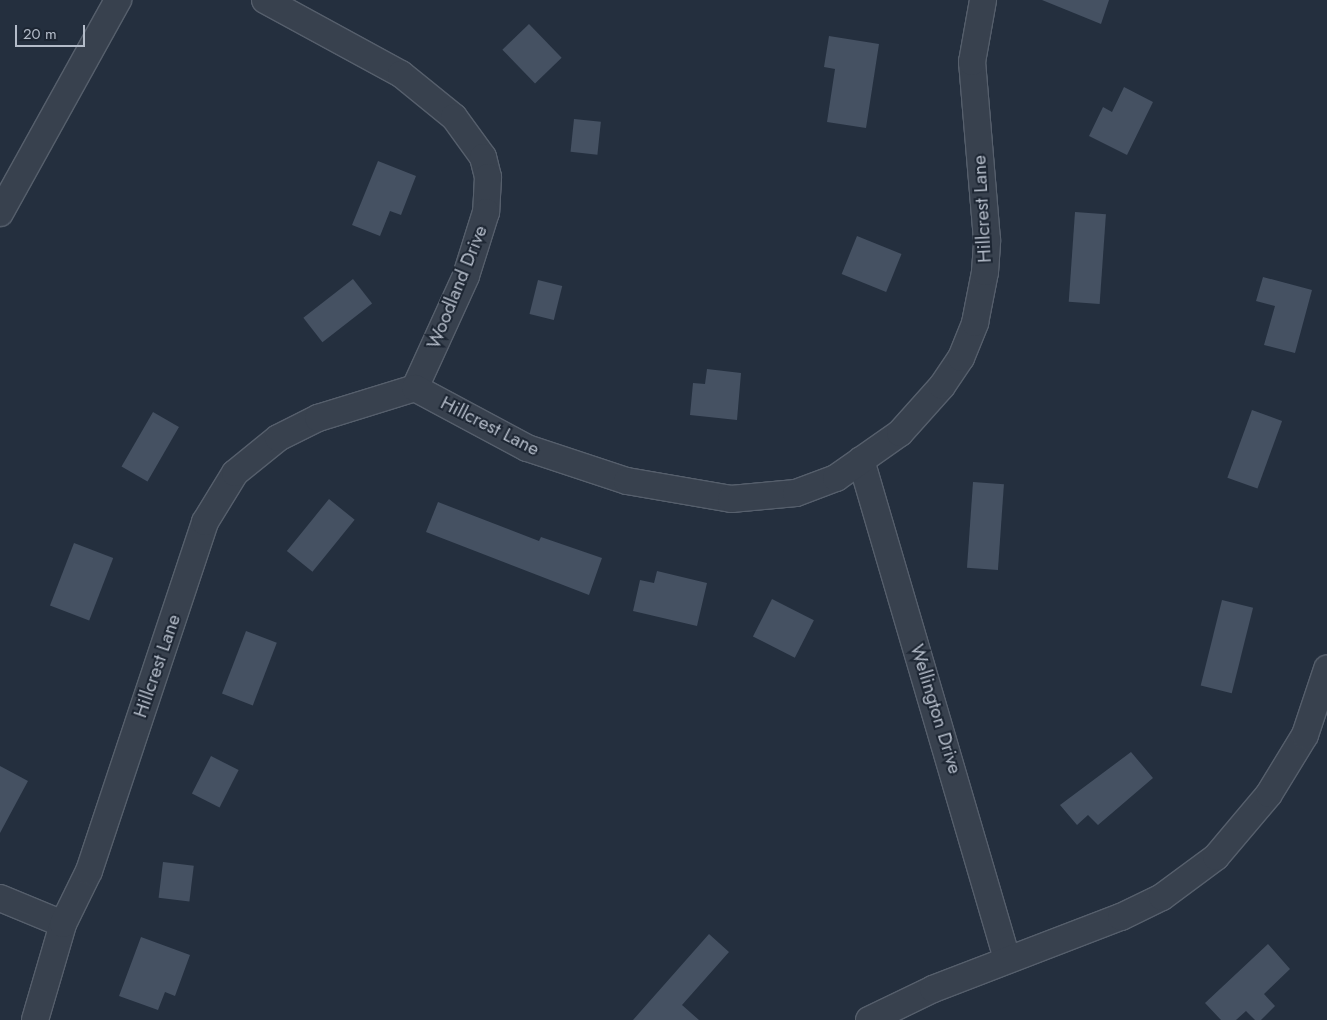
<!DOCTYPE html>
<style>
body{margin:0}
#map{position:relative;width:1327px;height:1020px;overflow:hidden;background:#242f3e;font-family:Jost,sans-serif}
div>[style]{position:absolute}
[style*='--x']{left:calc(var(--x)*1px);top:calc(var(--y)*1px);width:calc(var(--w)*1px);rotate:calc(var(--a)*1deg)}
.building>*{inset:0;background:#455162;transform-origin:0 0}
.roads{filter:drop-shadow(1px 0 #565f6c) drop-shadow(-1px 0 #565f6c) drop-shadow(0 1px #565f6c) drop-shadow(0 -1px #565f6c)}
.street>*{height:26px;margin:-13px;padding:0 13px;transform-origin:13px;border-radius:13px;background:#38414e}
span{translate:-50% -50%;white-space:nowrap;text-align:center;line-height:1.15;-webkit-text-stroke:4px #1d2633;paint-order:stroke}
.street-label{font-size:19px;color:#b4bcc9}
.scale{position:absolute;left:15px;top:25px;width:70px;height:22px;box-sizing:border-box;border:2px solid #b4bcc9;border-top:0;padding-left:6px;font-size:15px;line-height:18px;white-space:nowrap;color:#b4bcc9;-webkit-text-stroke:4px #1d2633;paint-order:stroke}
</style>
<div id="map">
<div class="building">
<div style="clip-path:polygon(1042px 0,1109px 0,1101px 24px)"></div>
<div style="left:529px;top:24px;width:47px;height:37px;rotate:46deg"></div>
<div style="clip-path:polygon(829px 36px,879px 44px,866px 128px,827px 122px,835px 69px,824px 67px)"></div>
<div style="clip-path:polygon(1124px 87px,1153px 102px,1127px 155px,1089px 136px,1103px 107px,1112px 112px)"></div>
<div style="left:574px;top:119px;width:27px;height:33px;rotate:6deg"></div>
<div style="clip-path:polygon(378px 161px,416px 176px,401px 215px,390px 211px,380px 236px,352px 225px)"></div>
<div style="left:1075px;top:212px;width:31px;height:90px;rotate:4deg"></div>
<div style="left:857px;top:236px;width:48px;height:41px;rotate:22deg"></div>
<div style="clip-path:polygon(1263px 277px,1312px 290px,1295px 353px,1264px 345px,1275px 306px,1256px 301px)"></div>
<div style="left:353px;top:279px;width:31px;height:63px;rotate:52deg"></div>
<div style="left:538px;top:280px;width:25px;height:35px;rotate:14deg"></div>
<div style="clip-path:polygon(707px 369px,741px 373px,737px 420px,690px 415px,693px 383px,705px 384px)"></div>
<div style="left:1252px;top:410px;width:32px;height:72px;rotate:20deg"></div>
<div style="left:153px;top:412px;width:30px;height:63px;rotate:30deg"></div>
<div style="left:973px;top:482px;width:31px;height:86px;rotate:4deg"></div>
<div style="left:329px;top:499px;width:33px;height:67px;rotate:39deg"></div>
<div style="clip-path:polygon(438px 502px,539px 541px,541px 537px,602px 558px,589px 595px,426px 532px)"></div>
<div style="left:74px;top:543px;width:42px;height:67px;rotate:21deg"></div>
<div style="clip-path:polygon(657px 571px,707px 583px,697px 626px,633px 611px,640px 580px,654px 583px)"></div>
<div style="left:772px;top:599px;width:47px;height:42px;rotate:27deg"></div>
<div style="left:1222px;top:600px;width:32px;height:88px;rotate:14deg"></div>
<div style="left:246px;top:631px;width:33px;height:67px;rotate:21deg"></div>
<div style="clip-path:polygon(1131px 752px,1153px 778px,1098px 825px,1088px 815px,1077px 825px,1060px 805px)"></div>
<div style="left:211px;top:756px;width:31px;height:42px;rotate:27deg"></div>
<div style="clip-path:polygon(0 766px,28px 781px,0 833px)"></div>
<div style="left:163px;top:862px;width:31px;height:36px;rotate:7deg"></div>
<div style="clip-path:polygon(709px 934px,729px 952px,682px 1005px,699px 1020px,633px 1020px)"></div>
<div style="clip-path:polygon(141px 937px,190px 955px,175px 996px,165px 992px,158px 1010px,119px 996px)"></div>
<div style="clip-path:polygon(1268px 944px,1290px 969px,1264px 994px,1275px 1006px,1261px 1020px,1255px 1020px,1246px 1011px,1236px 1020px,1221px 1020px,1205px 1003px)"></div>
</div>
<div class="roads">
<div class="street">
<div style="--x:265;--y:0;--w:155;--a:28.6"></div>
<div style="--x:401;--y:74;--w:68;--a:39.1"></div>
<div style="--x:454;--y:117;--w:49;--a:54.1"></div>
<div style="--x:483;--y:157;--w:21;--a:76"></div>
<div style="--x:488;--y:177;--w:35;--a:93"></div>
<div style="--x:486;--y:212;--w:67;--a:107.4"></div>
<div style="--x:466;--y:276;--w:123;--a:114.5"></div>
<div style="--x:0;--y:213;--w:244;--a:-61"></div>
<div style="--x:861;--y:460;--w:520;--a:73.69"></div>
<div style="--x:0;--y:898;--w:68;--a:22.4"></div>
<div style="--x:35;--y:1020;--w:100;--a:-73.7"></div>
<div style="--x:63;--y:924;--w:59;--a:-63.9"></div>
<div style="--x:89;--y:871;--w:368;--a:-71.6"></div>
<div style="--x:205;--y:522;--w:57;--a:-58.5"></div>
<div style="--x:235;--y:473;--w:55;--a:-39.1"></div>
<div style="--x:278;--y:438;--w:45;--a:-26.6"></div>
<div style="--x:318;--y:418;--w:102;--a:-17.2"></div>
<div style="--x:415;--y:388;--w:127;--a:28.2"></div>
<div style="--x:527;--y:448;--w:105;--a:18.3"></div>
<div style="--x:627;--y:481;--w:106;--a:9.8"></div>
<div style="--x:731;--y:499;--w:65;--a:-5.3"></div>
<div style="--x:796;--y:493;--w:43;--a:-20.6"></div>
<div style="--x:836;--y:478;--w:78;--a:-35.1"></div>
<div style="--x:900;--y:433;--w:63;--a:-48.2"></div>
<div style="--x:942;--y:386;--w:34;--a:-56"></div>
<div style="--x:961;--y:358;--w:38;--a:-68"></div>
<div style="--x:975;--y:323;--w:52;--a:-78.9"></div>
<div style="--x:985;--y:272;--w:32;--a:-86"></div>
<div style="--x:987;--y:240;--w:179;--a:-94.8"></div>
<div style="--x:972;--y:62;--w:63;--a:-79.9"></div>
<div style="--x:869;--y:1020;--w:71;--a:-25.8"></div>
<div style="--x:933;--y:989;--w:201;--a:-21"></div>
<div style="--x:1121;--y:917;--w:46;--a:-26"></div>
<div style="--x:1162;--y:897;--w:67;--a:-36.5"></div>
<div style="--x:1216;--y:857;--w:82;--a:-49.9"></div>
<div style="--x:1269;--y:794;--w:69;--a:-58.6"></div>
<div style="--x:1305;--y:735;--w:70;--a:-71.6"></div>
</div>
</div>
<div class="street-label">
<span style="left:982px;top:209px;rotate:-93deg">Hillcrest Lane</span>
<span style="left:457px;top:287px;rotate:-68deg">Woodland Drive</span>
<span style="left:490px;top:426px;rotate:27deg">Hillcrest Lane</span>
<span style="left:157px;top:666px;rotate:-71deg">Hillcrest Lane</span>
<span style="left:936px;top:709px;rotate:73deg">Wellington Drive</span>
</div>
<div class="scale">20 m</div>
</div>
